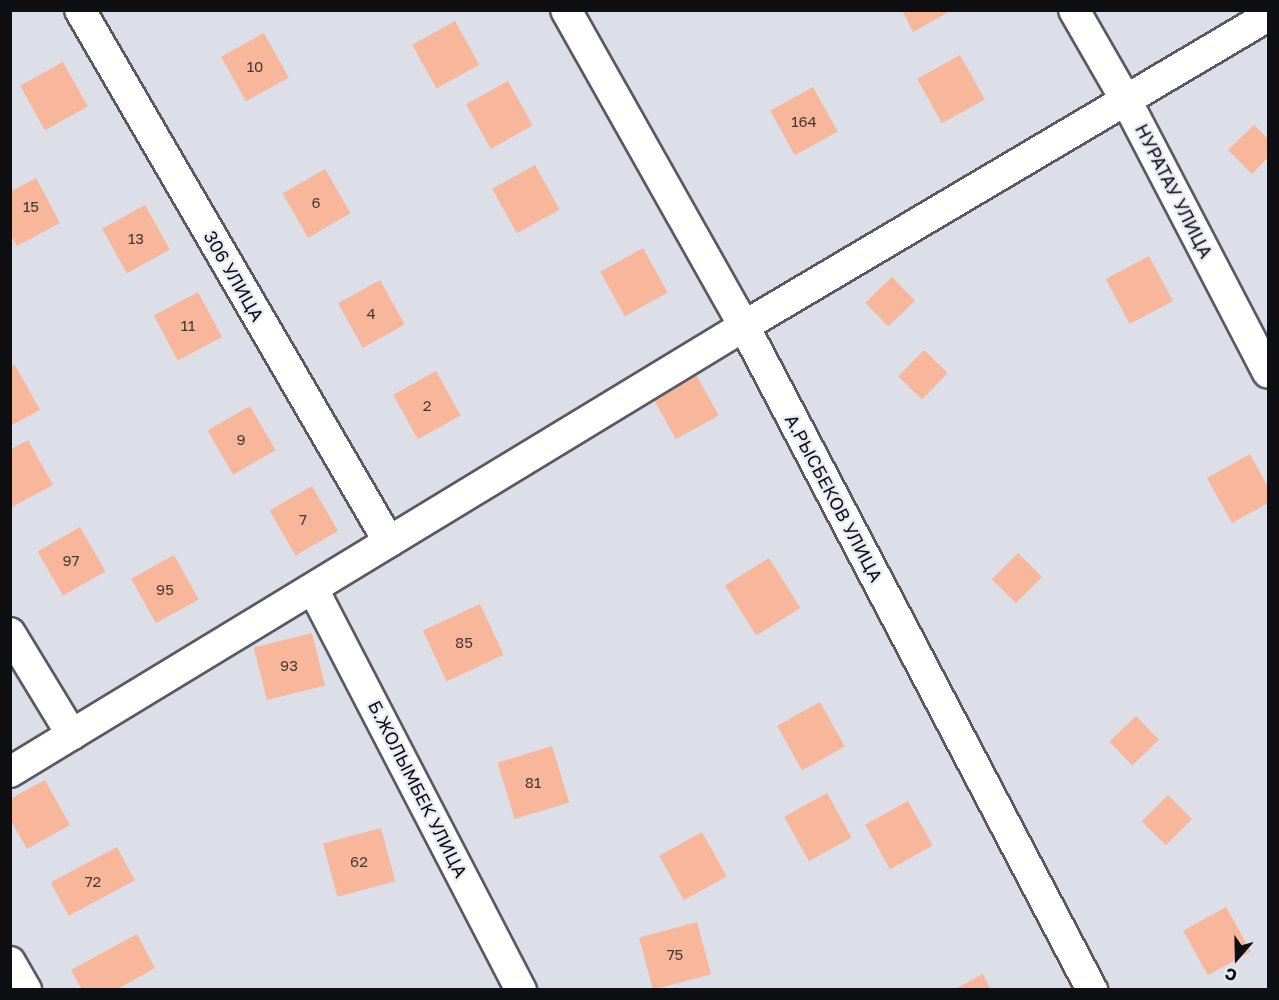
<!DOCTYPE html>
<meta charset="utf-8">
<style>
body{margin:0}
#map{position:relative;width:1279px;height:1000px;overflow:hidden;background:#dcdee8;font-family:"Golos Text",sans-serif}
div>[style]{position:absolute}
[style*='--x']{left:calc(var(--x)*1px);top:calc(var(--y)*1px);width:calc(var(--w)*1px);rotate:calc(var(--a)*1deg)}
.building>*{inset:0;background:#f8b79a;transform-origin:0 0}
.roads{filter:drop-shadow(2px 0 #585962) drop-shadow(-2px 0 #585962) drop-shadow(0 2px #585962) drop-shadow(0 -2px #585962)}
.street>*{height:30px;margin:-15px;padding:0 15px;transform-origin:15px;border-radius:15px;background:#fff}
span{translate:-50% -50%;white-space:nowrap;text-align:center;line-height:1.15;-webkit-text-stroke:4.5px #eaebf6;paint-order:stroke}
.number-label{font-size:15px;color:#483934}
.number-label span{-webkit-text-stroke-width:0}
.street-label{font-size:18px;color:#0e0f12}
.frame{position:absolute;inset:0;border:12px solid #0e0f12;pointer-events:none}
.north{position:absolute;left:1207px;top:928px;width:60px;height:60px;-webkit-text-stroke:4px #eaebf6;paint-order:stroke;rotate:200deg;font-size:16px;font-weight:700;line-height:24px;text-align:center;color:#0e0f12}
.north::after{content:'';display:block;margin:auto;width:21px;height:27px;background:#0e0f12;clip-path:polygon(50% 0,100% 100%,50% 72%,0 100%)}
</style>
<div id="map">
<div class="building">
<div style="clip-path:polygon(902px 10px,952px 10px,913px 32px)"></div>
<div style="left:455px;top:21px;width:50px;height:49px;rotate:61deg"></div>
<div style="left:264px;top:33px;width:51px;height:49px;rotate:61deg"></div>
<div style="left:960px;top:55px;width:51px;height:49px;rotate:61deg"></div>
<div style="left:63px;top:62px;width:51px;height:49px;rotate:61deg"></div>
<div style="left:508px;top:81px;width:51px;height:48px;rotate:61deg"></div>
<div style="left:813px;top:87px;width:51px;height:49px;rotate:61deg"></div>
<div style="clip-path:polygon(1254px 125px,1268px 139px,1268px 157px,1252px 174px,1228px 150px)"></div>
<div style="left:535px;top:165px;width:51px;height:49px;rotate:61deg"></div>
<div style="left:325px;top:169px;width:51px;height:49px;rotate:60deg"></div>
<div style="clip-path:polygon(36px 178px,60px 223px,17px 246px,10px 234px,10px 192px)"></div>
<div style="left:145px;top:205px;width:51px;height:49px;rotate:61deg"></div>
<div style="left:643px;top:248px;width:51px;height:49px;rotate:61deg"></div>
<div style="left:1149px;top:256px;width:51px;height:49px;rotate:62deg"></div>
<div style="left:892px;top:277px;width:33px;height:37px;rotate:46deg"></div>
<div style="left:380px;top:280px;width:51px;height:48px;rotate:61deg"></div>
<div style="left:198px;top:292px;width:51px;height:50px;rotate:62deg"></div>
<div style="left:924px;top:350px;width:33px;height:37px;rotate:44deg"></div>
<div style="clip-path:polygon(15px 365px,40px 410px,10px 426px,10px 368px)"></div>
<div style="left:436px;top:371px;width:51px;height:49px;rotate:61deg"></div>
<div style="left:694px;top:371px;width:51px;height:49px;rotate:61deg"></div>
<div style="left:250px;top:406px;width:51px;height:49px;rotate:60deg"></div>
<div style="clip-path:polygon(28px 440px,53px 485px,10px 508px,10px 450px)"></div>
<div style="clip-path:polygon(1250px 454px,1268px 487px,1268px 503px,1232px 523px,1207px 478px)"></div>
<div style="left:312px;top:486px;width:52px;height:49px;rotate:60deg"></div>
<div style="left:80px;top:527px;width:51px;height:49px;rotate:60deg"></div>
<div style="left:1018px;top:553px;width:34px;height:37px;rotate:45deg"></div>
<div style="left:174px;top:555px;width:51px;height:49px;rotate:61deg"></div>
<div style="left:769px;top:558px;width:59px;height:52px;rotate:58deg"></div>
<div style="left:480px;top:604px;width:56px;height:63px;rotate:65deg"></div>
<div style="left:312px;top:633px;width:54px;height:60px;rotate:76deg"></div>
<div style="left:820px;top:702px;width:51px;height:49px;rotate:61deg"></div>
<div style="left:1136px;top:716px;width:33px;height:37px;rotate:46deg"></div>
<div style="left:552px;top:746px;width:59px;height:57px;rotate:73deg"></div>
<div style="clip-path:polygon(45px 780px,70px 825px,27px 849px,10px 819px,10px 799px)"></div>
<div style="left:827px;top:793px;width:51px;height:49px;rotate:61deg"></div>
<div style="left:1168px;top:795px;width:34px;height:37px;rotate:45deg"></div>
<div style="left:908px;top:801px;width:51px;height:49px;rotate:61deg"></div>
<div style="left:381px;top:828px;width:55px;height:60px;rotate:75deg"></div>
<div style="left:702px;top:832px;width:51px;height:49px;rotate:61deg"></div>
<div style="left:117px;top:847px;width:38px;height:75px;rotate:62deg"></div>
<div style="left:1226px;top:907px;width:51px;height:49px;rotate:61deg"></div>
<div style="left:697px;top:922px;width:54px;height:60px;rotate:75deg"></div>
<div style="clip-path:polygon(137px 934px,155px 968px,116px 990px,82px 990px,71px 970px)"></div>
<div style="clip-path:polygon(983px 974px,991px 990px,953px 990px)"></div>
</div>
<div class="roads">
<div class="street">
<div style="--x:80;--y:10;--w:615;--a:59.85"></div>
<div style="--x:566;--y:10;--w:363;--a:60.6"></div>
<div style="--x:744;--y:326;--w:750;--a:62.34"></div>
<div style="--x:1074;--y:10;--w:106;--a:60.1"></div>
<div style="--x:1127;--y:102;--w:305;--a:62.5"></div>
<div style="--x:313;--y:589;--w:452;--a:62.6"></div>
<div style="--x:10;--y:633;--w:119;--a:58.7"></div>
<div style="--x:10;--y:772;--w:859;--a:-31.28"></div>
<div style="--x:744;--y:326;--w:609;--a:-30.61"></div>
<div style="--x:10;--y:962;--w:32;--a:60"></div>
</div>
</div>
<div class="number-label">
<span style="left:255px;top:67px">10</span>
<span style="left:804px;top:122px">164</span>
<span style="left:316px;top:203px">6</span>
<span style="left:31px;top:207px">15</span>
<span style="left:136px;top:239px">13</span>
<span style="left:371px;top:314px">4</span>
<span style="left:188px;top:326px">11</span>
<span style="left:427px;top:406px">2</span>
<span style="left:241px;top:440px">9</span>
<span style="left:303px;top:520px">7</span>
<span style="left:71px;top:561px">97</span>
<span style="left:165px;top:590px">95</span>
<span style="left:464px;top:643px">85</span>
<span style="left:289px;top:666px">93</span>
<span style="left:533px;top:783px">81</span>
<span style="left:359px;top:862px">62</span>
<span style="left:93px;top:882px">72</span>
<span style="left:675px;top:955px">75</span>
</div>
<div class="street-label">
<span style="left:1174px;top:191px;rotate:63deg">НУРАТАУ УЛИЦА</span>
<span style="left:234px;top:276px;rotate:60deg">306 УЛИЦА</span>
<span style="left:834px;top:498px;rotate:62deg">А.РЫСБЕКОВ УЛИЦА</span>
<span style="left:418px;top:789px;rotate:63deg">Б.ЖОЛЫМБЕК УЛИЦА</span>
</div>
<div class="frame"></div>
<div class="north">С</div>
</div>
